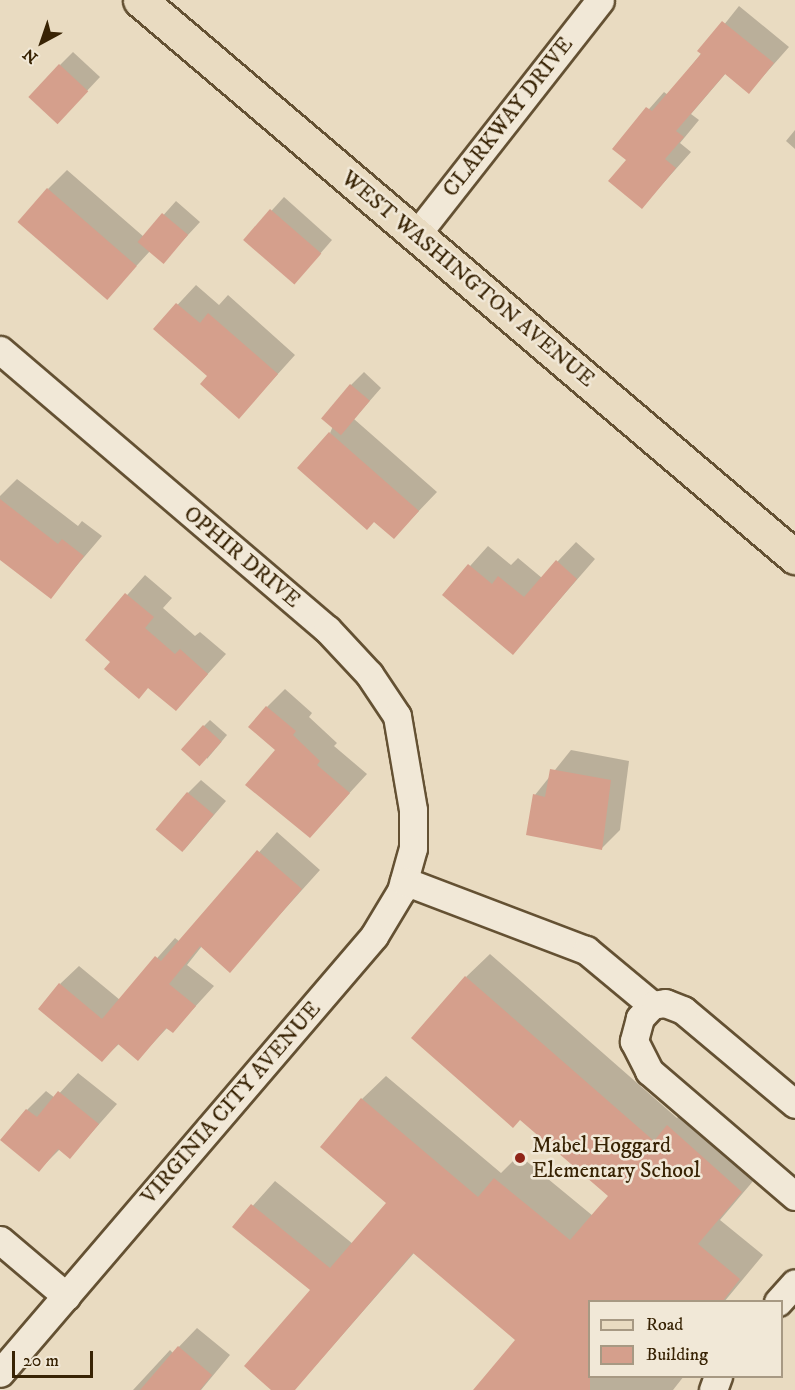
<!DOCTYPE html>
<style>
body{margin:0}
#map{position:relative;width:795px;height:1390px;overflow:hidden;background:#e9dbc1;font-family:"IM FELL DW Pica",serif}
div>[style]{position:absolute}
[style*='--x']{left:calc(var(--x)*1px);top:calc(var(--y)*1px);width:calc(var(--w)*1px);rotate:calc(var(--a)*1deg)}
.shadow>*{inset:0;background:#0003}
.building>*{inset:0;background:#d59f8c;transform-origin:0 0}
.roads{filter:drop-shadow(2px 0 #645133) drop-shadow(-2px 0 #645133) drop-shadow(0 2px #645133) drop-shadow(0 -2px #645133)}
.minor>*{height:27px;margin:-13.5px;padding:0 13.5px;transform-origin:13.5px;border-radius:13.5px;background:#f1e8d7}
.major>*{height:33px;margin:-16.5px;padding:0 16.5px;transform-origin:16.5px;border-radius:16.5px;background:#e9dbc1}
.dots>*{width:16px;height:16px;translate:-50% -50%;box-sizing:border-box;border:3px solid #f1e8d7;border-radius:50%}
span{translate:-50% -50%;white-space:nowrap;text-align:center;line-height:1.15;-webkit-text-stroke:5px #f1e8d7;paint-order:stroke}
.street-label{font-size:22px;color:#382304}
.poi-label{font-size:22px;color:#382304}
.left{translate:0 -50%;text-align:left}
.legend{position:absolute;left:588px;top:1300px;width:195px;height:78px;box-sizing:border-box;background:#f1e8d7;border:2px solid #a79983;margin:0;padding:8px 10px;list-style:none;font-size:18px;color:#382304}
.legend li{display:flex;align-items:center;gap:12px;height:30px}
.legend b{width:30px;border:2px solid #a79983}
.north{position:absolute;left:12px;top:12px;width:60px;height:60px;-webkit-text-stroke:4px #f1e8d7;paint-order:stroke;rotate:220deg;font-size:16px;font-weight:700;line-height:24px;text-align:center;color:#382304}
.north::after{content:'';display:block;margin:auto;width:21px;height:27px;background:#382304;clip-path:polygon(50% 0,100% 100%,50% 72%,0 100%)}
.scale{position:absolute;left:12px;top:1351px;width:81px;height:27px;box-sizing:border-box;border:3px solid #382304;border-top:0;padding-left:8px;font-size:18px;line-height:21px;white-space:nowrap;color:#382304;-webkit-text-stroke:4px #f1e8d7;paint-order:stroke}
</style>
<div id="map">
<div class="shadow">
<div style="clip-path:polygon(739px 6px,789px 47px,749px 92px,726px 73px,691px 114px,699px 120px,680px 143px,691px 152px,642px 207px,628px 160px,614px 149px,664px 92px,668px 95px)"></div>
<div style="clip-path:polygon(73px 52px,100px 77px,70px 109px,60px 65px)"></div>
<div style="clip-path:polygon(795px 130px,795px 149px,786px 141px)"></div>
<div style="clip-path:polygon(67px 170px,144px 237px,176px 201px,200px 222px,163px 262px,150px 251px,107px 298px,48px 189px)"></div>
<div style="clip-path:polygon(284px 197px,332px 240px,306px 270px,245px 240px)"></div>
<div style="clip-path:polygon(196px 285px,219px 305px,228px 295px,295px 355px,239px 417px,209px 376px,155px 329px)"></div>
<div style="clip-path:polygon(364px 372px,381px 388px,354px 419px,437px 492px,394px 537px,330px 433px,351px 385px)"></div>
<div style="clip-path:polygon(17px 479px,78px 526px,82px 521px,102px 536px,50px 597px,0 558px,0 496px)"></div>
<div style="clip-path:polygon(576px 542px,595px 559px,513px 653px,444px 595px,488px 546px,511px 565px,518px 558px,542px 578px)"></div>
<div style="clip-path:polygon(145px 575px,172px 598px,163px 608px,195px 636px,200px 632px,226px 654px,176px 709px,87px 640px)"></div>
<div style="clip-path:polygon(285px 689px,312px 713px,309px 717px,337px 743px,334px 746px,367px 774px,310px 836px,277px 750px,267px 707px)"></div>
<div style="clip-path:polygon(210px 720px,227px 735px,207px 759px,204px 726px)"></div>
<div style="clip-path:polygon(571px 750px,629px 761px,620px 830px,601px 849px,535px 795px)"></div>
<div style="clip-path:polygon(201px 780px,226px 801px,184px 850px,188px 793px)"></div>
<div style="clip-path:polygon(277px 832px,320px 870px,230px 970px,202px 946px,187px 965px,214px 986px,173px 1031px,168px 1027px,138px 1059px,120px 1043px,102px 1060px,60px 984px,79px 966px,120px 1000px,175px 938px,180px 942px)"></div>
<div style="clip-path:polygon(490px 954px,677px 1118px,692px 1103px,765px 1167px,720px 1220px,763px 1255px,724px 1302px,590px 1302px,590px 1376px,684px 1376px,673px 1390px,475px 1390px,517px 1339px,414px 1253px,294px 1390px,273px 1390px,312px 1290px,234px 1227px,275px 1181px,353px 1244px,388px 1203px,362px 1099px,386px 1076px,501px 1173px,519px 1155px,593px 1216px,610px 1196px,466px 977px)"></div>
<div style="clip-path:polygon(78px 1073px,117px 1104px,70px 1157px,60px 1149px,39px 1170px,27px 1110px,46px 1091px,55px 1098px)"></div>
<div style="clip-path:polygon(197px 1328px,230px 1355px,201px 1390px,133px 1390px,170px 1350px,173px 1353px)"></div>
</div>
<div class="building">
<div style="clip-path:polygon(722px 21px,774px 63px,749px 94px,725px 74px,676px 131px,684px 137px,665px 159px,676px 168px,642px 209px,608px 181px,626px 160px,612px 149px,646px 107px,652px 111px,701px 54px,697px 51px)"></div>
<div style="left:59px;top:64px;width:40px;height:45px;rotate:43deg"></div>
<div style="left:47px;top:188px;width:119px;height:45px;rotate:41deg"></div>
<div style="left:270px;top:209px;width:68px;height:41px;rotate:41deg"></div>
<div style="left:162px;top:213px;width:34px;height:38px;rotate:40deg"></div>
<div style="clip-path:polygon(176px 303px,200px 323px,208px 313px,278px 374px,239px 419px,200px 384px,207px 376px,153px 329px)"></div>
<div style="left:350px;top:384px;width:26px;height:45px;rotate:40deg"></div>
<div style="clip-path:polygon(329px 432px,419px 511px,394px 539px,374px 522px,367px 530px,297px 468px)"></div>
<div style="clip-path:polygon(0 499px,58px 544px,62px 539px,84px 556px,51px 599px,0 560px)"></div>
<div style="clip-path:polygon(556px 560px,577px 579px,513px 655px,442px 595px,468px 564px,492px 584px,498px 576px,524px 597px)"></div>
<div style="clip-path:polygon(125px 593px,154px 617px,145px 628px,175px 654px,180px 649px,208px 674px,176px 711px,148px 688px,139px 699px,104px 669px,110px 662px,85px 640px)"></div>
<div style="clip-path:polygon(266px 706px,296px 731px,293px 735px,320px 761px,317px 765px,350px 793px,310px 838px,245px 785px,275px 750px,248px 727px)"></div>
<div style="left:203px;top:725px;width:25px;height:33px;rotate:42deg"></div>
<div style="clip-path:polygon(550px 769px,611px 780px,602px 850px,526px 835px,533px 794px,545px 797px)"></div>
<div style="left:187px;top:792px;width:35px;height:49px;rotate:40deg"></div>
<div style="clip-path:polygon(257px 850px,302px 889px,230px 973px,200px 946px,169px 984px,196px 1006px,173px 1033px,166px 1028px,138px 1061px,118px 1044px,102px 1062px,38px 1009px,59px 983px,102px 1019px,155px 956px,161px 961px)"></div>
<div style="clip-path:polygon(465px 976px,654px 1141px,667px 1125px,742px 1192px,698px 1244px,740px 1279px,722px 1302px,590px 1302px,590px 1390px,473px 1390px,515px 1340px,413px 1253px,295px 1390px,271px 1390px,244px 1366px,310px 1290px,232px 1227px,251px 1204px,330px 1268px,386px 1203px,320px 1147px,361px 1098px,478px 1197px,494px 1178px,570px 1240px,608px 1196px,520px 1120px,513px 1128px,411px 1038px)"></div>
<div style="clip-path:polygon(58px 1091px,99px 1124px,70px 1159px,58px 1149px,39px 1172px,0 1140px,26px 1109px,37px 1117px)"></div>
<div style="clip-path:polygon(178px 1346px,212px 1375px,200px 1390px,140px 1390px)"></div>
</div>
<div class="roads">
<div class="minor">
<div style="--x:416;--y:235;--w:298;--a:-51.9"></div>
<div style="--x:0;--y:350;--w:430;--a:40.5"></div>
<div style="--x:327;--y:629;--w:62;--a:47"></div>
<div style="--x:369;--y:674;--w:50;--a:56.3"></div>
<div style="--x:397;--y:716;--w:95;--a:80.3"></div>
<div style="--x:413;--y:810;--w:38;--a:90"></div>
<div style="--x:413;--y:848;--w:45;--a:105.6"></div>
<div style="--x:401;--y:891;--w:52;--a:121"></div>
<div style="--x:374;--y:936;--w:575;--a:130.56"></div>
<div style="--x:404;--y:881;--w:195;--a:20.8"></div>
<div style="--x:586;--y:950;--w:86;--a:39.8"></div>
<div style="--x:795;--y:1104;--w:146;--a:-140"></div>
<div style="--x:683;--y:1010;--w:19;--a:-159"></div>
<div style="--x:665;--y:1003;--w:13;--a:171"></div>
<div style="--x:652;--y:1005;--w:18;--a:133"></div>
<div style="--x:640;--y:1018;--w:24;--a:105"></div>
<div style="--x:634;--y:1041;--w:34;--a:63"></div>
<div style="--x:649;--y:1071;--w:192;--a:40.6"></div>
<div style="--x:0;--y:1240;--w:87;--a:40.3"></div>
<div style="--x:778;--y:1302;--w:25;--a:-48"></div>
<div style="--x:713;--y:1390;--w:15;--a:-70"></div>
</div>
<div class="major">
<div style="--x:140;--y:0;--w:860;--a:40.38"></div>
</div>
</div>
<div class="dots">
<div style="left:520px;top:1158px;background:#8f2418"></div>
</div>
<div class="street-label">
<span style="left:508px;top:117px;rotate:-52deg">CLARKWAY DRIVE</span>
<span style="left:468px;top:279px;rotate:40deg">WEST WASHINGTON AVENUE</span>
<span style="left:242px;top:557px;rotate:40deg">OPHIR DRIVE</span>
<span style="left:231px;top:1103px;rotate:-49deg">VIRGINIA CITY AVENUE</span>
</div>
<div class="poi-label">
<span class="left" style="left:532px;top:1158px">Mabel Hoggard<br>Elementary School</span>
</div>
<ul class="legend">
<li><b style="height:8px;background:#e9dbc1"></b>Road</li>
<li><b style="height:16px;background:#d59f8c"></b>Building</li>
</ul>
<div class="north">N</div>
<div class="scale">20 m</div>
</div>
